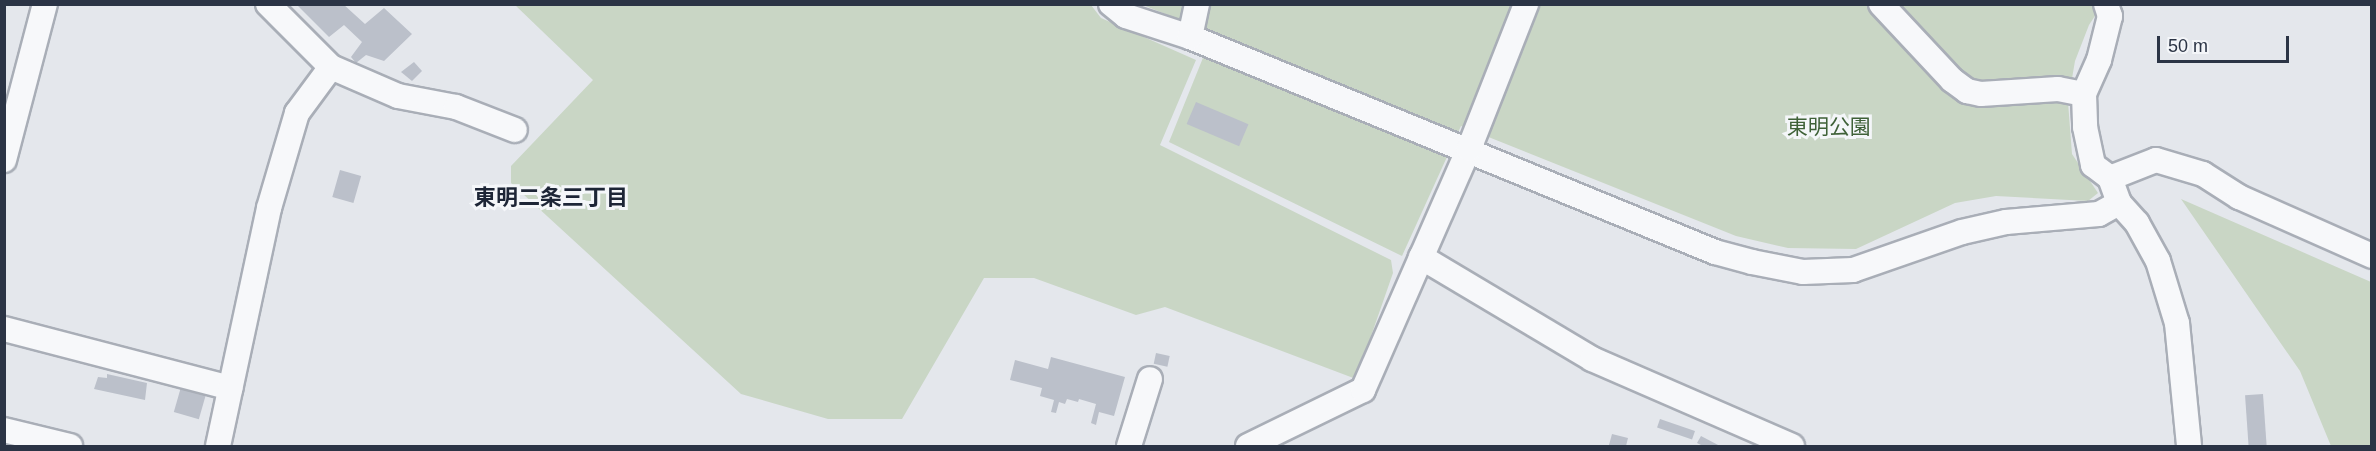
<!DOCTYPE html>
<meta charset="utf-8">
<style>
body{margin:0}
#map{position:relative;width:2376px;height:451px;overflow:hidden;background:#e4e7ec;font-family:Arial,"Noto Sans JP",sans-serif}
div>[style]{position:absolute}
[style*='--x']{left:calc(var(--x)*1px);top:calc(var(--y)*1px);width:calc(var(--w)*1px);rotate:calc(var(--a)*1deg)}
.green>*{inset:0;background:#c9d6c5}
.building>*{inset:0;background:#bbc0ca;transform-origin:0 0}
.roads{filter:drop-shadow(2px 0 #a9aeb7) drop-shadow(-2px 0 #a9aeb7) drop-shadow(0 2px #a9aeb7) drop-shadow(0 -2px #a9aeb7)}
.minor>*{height:24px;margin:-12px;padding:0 12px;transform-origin:12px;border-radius:12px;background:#f7f8fa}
span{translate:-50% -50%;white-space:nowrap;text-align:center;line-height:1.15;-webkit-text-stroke:6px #f4f6f9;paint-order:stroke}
.park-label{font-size:21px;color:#3f6138}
.neighbourhood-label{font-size:22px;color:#1d2536;font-weight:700}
.frame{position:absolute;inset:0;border:6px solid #2b3445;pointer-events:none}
.scale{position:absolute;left:2157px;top:36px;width:132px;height:27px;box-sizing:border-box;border:3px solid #2b3445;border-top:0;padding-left:8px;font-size:18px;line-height:21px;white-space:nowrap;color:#2b3445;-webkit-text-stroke:4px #f4f6f9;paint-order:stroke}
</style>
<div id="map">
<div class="green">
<div style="clip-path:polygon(515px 5px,1091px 5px,1101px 18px,1196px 60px,1160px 145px,1391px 260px,1393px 273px,1356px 379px,1165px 307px,1136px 315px,1034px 278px,984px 278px,902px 419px,828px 419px,741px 394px,511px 183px,511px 166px,593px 80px)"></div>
<div style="clip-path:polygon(1143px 5px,2102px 5px,2089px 25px,2075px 61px,2068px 102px,2072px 154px,2098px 193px,2088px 201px,1996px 196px,1955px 203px,1856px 249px,1788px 248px,1736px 236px,1461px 126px,1402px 256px,1169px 142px,1213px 33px)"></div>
<div style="clip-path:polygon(2181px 199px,2371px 282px,2371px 446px,2331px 446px,2300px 371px)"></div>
</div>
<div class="building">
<div style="clip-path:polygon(296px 4px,343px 4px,365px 24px,384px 8px,412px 34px,384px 61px,366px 55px,356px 63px,351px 57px,362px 42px,344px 25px,329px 37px)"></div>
<div style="clip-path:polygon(414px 62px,422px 71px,412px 81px,401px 72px)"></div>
<div style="left:1196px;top:102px;width:57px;height:24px;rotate:23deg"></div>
<div style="left:340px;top:170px;width:22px;height:28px;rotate:16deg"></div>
<div style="left:1156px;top:353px;width:14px;height:11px;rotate:12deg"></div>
<div style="clip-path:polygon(1051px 357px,1125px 377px,1114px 416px,1099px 412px,1096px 425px,1091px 423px,1096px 404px,1079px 399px,1078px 402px,1067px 399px,1065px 404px,1059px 402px,1056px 413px,1051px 412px,1054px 400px,1040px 396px,1042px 388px,1010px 380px,1015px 360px,1048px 369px)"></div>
<div style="clip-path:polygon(107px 374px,147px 383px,145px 400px,94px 389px,98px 377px,107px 378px)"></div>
<div style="left:181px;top:387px;width:26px;height:26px;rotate:16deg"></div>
<div style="left:2263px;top:394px;width:52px;height:18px;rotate:86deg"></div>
<div style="left:1660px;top:419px;width:37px;height:9px;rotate:19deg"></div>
<div style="clip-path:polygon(1612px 434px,1628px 438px,1626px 446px,1609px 445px)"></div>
<div style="clip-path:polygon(1701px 436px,1720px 446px,1703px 446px,1697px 443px)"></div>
</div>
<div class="roads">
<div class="minor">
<div style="--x:268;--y:4;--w:89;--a:45"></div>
<div style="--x:331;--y:67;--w:73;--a:23.4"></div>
<div style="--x:398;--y:96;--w:59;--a:10.7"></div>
<div style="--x:456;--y:107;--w:63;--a:21.3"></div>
<div style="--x:1111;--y:4;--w:19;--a:39"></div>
<div style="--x:1126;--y:16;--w:67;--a:18.2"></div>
<div style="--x:1190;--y:37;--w:567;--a:22.27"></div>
<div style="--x:1715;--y:252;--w:38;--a:15"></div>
<div style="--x:1752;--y:262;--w:52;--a:11.1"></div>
<div style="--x:1803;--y:272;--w:50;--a:-2.3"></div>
<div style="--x:1853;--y:270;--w:115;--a:-19.2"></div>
<div style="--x:1962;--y:232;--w:45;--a:-12.8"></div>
<div style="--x:2006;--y:222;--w:93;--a:-4.9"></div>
<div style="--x:2099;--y:214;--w:23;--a:-29"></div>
<div style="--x:1881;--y:4;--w:104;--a:46.9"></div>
<div style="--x:1952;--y:80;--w:19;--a:36"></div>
<div style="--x:1967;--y:91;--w:14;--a:12"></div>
<div style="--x:1981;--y:94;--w:77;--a:-3.7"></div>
<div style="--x:2058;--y:89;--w:26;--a:11"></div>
<div style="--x:2106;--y:4;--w:13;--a:72"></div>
<div style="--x:2110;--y:16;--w:45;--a:104"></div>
<div style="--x:2099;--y:60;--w:37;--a:114"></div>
<div style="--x:2084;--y:94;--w:33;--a:88"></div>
<div style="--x:2085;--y:127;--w:39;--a:78"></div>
<div style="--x:2093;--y:165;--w:21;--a:37"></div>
<div style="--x:2110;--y:178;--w:27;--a:70"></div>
<div style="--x:2119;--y:203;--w:27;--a:48"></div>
<div style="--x:2137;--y:223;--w:43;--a:61.1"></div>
<div style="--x:2158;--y:261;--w:65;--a:73"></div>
<div style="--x:2177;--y:323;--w:124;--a:84.4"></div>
<div style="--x:1190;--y:37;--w:34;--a:-78"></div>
<div style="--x:4;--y:160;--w:161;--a:-75.3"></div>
<div style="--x:2110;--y:178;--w:49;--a:-21.4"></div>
<div style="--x:2156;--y:160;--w:49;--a:16.6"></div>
<div style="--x:2203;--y:174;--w:43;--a:32.6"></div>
<div style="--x:2239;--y:197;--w:145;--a:23.9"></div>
<div style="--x:1421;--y:257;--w:199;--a:30.8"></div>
<div style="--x:1592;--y:359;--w:218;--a:23.5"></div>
<div style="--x:4;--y:329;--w:234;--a:14.6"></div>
<div style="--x:4;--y:430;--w:68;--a:13.6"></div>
<div style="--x:218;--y:446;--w:243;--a:-77.9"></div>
<div style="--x:269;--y:208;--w:99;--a:-73.6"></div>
<div style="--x:297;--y:113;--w:57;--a:-53.5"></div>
<div style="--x:1129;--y:446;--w:70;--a:-72.6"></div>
<div style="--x:1248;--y:446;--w:128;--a:-26"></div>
<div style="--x:1363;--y:390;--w:263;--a:-66.3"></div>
<div style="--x:1469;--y:149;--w:156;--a:-68.5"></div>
</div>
</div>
<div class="park-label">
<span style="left:1829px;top:127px">東明公園</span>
</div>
<div class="neighbourhood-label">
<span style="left:551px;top:198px">東明二条三丁目</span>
</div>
<div class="frame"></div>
<div class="scale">50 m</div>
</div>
